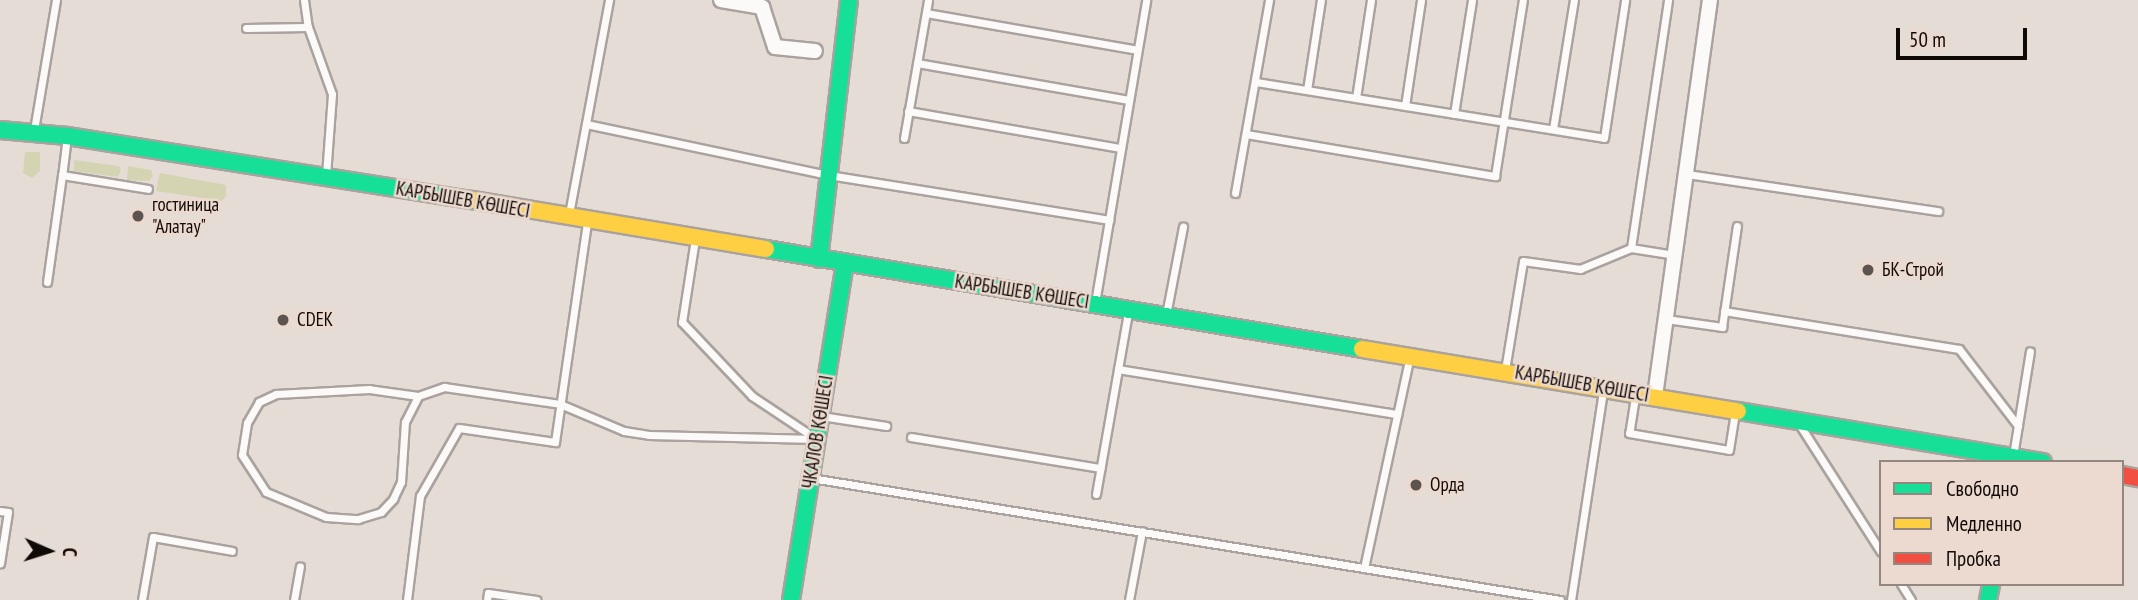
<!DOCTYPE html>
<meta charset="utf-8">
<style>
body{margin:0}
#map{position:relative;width:2138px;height:600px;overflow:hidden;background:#e6dcd6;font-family:"PT Sans Narrow",sans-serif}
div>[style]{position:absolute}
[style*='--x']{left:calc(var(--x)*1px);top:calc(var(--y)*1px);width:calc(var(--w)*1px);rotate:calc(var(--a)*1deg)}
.green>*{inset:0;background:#d4d4b3}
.roads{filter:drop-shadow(2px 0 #aaa29e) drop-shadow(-2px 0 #aaa29e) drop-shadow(0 2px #aaa29e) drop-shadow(0 -2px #aaa29e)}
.lane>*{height:7px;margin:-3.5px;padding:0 3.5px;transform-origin:3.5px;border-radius:3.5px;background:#fbfaf9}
.street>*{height:14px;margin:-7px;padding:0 7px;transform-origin:7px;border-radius:7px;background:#fbfaf9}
.fast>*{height:16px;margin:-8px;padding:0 8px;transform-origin:8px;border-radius:8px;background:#16e098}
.slow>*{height:16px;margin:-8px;padding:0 8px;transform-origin:8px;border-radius:8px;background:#ffcf43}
.jam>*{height:16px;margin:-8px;padding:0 8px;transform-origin:8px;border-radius:8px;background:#f24e42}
.dots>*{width:19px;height:19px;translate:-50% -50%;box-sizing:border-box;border:4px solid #ecdad0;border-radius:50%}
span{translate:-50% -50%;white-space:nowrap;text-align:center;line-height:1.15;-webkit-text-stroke:5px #ecdad0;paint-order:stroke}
.street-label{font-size:19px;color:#100a07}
.poi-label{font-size:19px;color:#100a07}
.left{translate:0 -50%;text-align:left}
.legend{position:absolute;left:1879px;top:460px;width:245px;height:126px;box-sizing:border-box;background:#ecdad0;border:2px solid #948780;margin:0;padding:9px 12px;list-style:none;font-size:21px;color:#100a07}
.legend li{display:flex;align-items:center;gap:14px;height:35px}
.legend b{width:35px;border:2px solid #948780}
.north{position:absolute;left:14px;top:516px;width:70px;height:70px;-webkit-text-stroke:5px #ecdad0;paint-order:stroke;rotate:93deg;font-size:19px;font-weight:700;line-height:28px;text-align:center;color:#100a07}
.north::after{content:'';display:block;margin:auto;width:24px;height:32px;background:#100a07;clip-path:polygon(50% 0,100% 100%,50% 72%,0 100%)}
.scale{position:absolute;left:1896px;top:28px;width:131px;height:32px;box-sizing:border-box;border:4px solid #100a07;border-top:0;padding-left:9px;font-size:21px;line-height:24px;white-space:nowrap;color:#100a07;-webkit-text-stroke:5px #ecdad0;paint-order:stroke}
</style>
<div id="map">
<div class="green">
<div style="clip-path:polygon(25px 152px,40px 152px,40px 171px,32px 178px,23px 173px)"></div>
<div style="clip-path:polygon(74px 160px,119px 166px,121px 170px,118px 177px,74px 171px)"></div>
<div style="clip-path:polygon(128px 166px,151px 170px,153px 176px,149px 181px,127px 180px)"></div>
<div style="clip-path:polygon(160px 173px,226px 185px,226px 196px,222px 201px,156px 191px)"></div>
</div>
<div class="roads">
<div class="lane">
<div style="--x:304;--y:0;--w:27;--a:82"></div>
<div style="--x:308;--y:27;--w:71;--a:70.3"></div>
<div style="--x:332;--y:94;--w:81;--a:94.2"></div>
<div style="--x:926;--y:13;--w:214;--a:9.9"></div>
<div style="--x:246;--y:28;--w:62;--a:-0.9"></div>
<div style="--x:917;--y:63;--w:215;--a:9.9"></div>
<div style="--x:1256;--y:82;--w:352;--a:9.1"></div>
<div style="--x:1604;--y:138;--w:140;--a:-81.3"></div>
<div style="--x:1307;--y:90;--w:91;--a:-81.2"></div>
<div style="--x:1356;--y:98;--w:99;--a:-81.3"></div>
<div style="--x:1405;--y:106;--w:107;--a:-81.4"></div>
<div style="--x:908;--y:111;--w:216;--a:9.9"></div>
<div style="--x:1454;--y:114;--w:115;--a:-81"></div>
<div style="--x:586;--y:124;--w:248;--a:11.9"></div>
<div style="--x:829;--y:175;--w:284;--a:9.1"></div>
<div style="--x:1553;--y:129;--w:131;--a:-80.8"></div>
<div style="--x:34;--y:130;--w:132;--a:-80.4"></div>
<div style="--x:1246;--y:134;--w:253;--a:9.6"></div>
<div style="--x:1495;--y:176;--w:178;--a:-81"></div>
<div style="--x:67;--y:136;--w:39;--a:97"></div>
<div style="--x:62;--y:175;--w:87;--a:9.2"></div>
<div style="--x:904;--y:138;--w:140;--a:-80.1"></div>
<div style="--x:1687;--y:174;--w:254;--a:8.4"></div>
<div style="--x:1235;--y:193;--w:196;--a:-80"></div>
<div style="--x:569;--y:214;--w:218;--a:-79.4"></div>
<div style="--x:695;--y:239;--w:84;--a:98.9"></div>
<div style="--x:682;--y:322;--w:102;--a:46.6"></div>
<div style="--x:752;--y:396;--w:76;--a:33.7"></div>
<div style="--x:1631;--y:248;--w:45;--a:9"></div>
<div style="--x:47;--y:282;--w:108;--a:-82"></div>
<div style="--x:1095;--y:303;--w:307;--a:-80.4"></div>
<div style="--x:1724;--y:311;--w:238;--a:9.2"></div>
<div style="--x:1959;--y:349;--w:97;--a:52.5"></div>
<div style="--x:1166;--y:315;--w:90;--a:-79.1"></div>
<div style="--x:1666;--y:319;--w:57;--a:8.1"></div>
<div style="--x:1722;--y:327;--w:102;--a:-81.6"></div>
<div style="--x:1118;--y:369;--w:283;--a:9.2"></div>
<div style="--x:1505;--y:370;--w:110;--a:-80.6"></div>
<div style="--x:1523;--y:261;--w:58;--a:8"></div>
<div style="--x:1580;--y:269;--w:55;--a:-22.4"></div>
<div style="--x:1631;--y:248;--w:251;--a:-81.5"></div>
<div style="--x:418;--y:396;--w:49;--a:-171.9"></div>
<div style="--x:369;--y:389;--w:93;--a:176.9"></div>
<div style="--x:276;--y:394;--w:19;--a:155"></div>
<div style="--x:259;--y:402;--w:24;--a:120"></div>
<div style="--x:247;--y:423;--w:32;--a:99"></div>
<div style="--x:242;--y:455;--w:44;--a:57"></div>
<div style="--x:266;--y:492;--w:65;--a:22.6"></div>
<div style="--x:326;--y:517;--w:32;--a:4"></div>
<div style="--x:358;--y:519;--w:24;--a:-17"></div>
<div style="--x:381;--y:512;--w:18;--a:-47"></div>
<div style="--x:393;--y:499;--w:19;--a:-65"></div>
<div style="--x:401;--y:482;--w:60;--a:-86.2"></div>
<div style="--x:405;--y:422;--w:29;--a:-63"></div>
<div style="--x:418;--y:396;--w:28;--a:-19"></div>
<div style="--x:444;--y:387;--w:117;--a:8.3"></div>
<div style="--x:560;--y:404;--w:69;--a:22.9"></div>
<div style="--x:624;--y:431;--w:25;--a:9"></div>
<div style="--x:649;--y:435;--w:167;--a:1.4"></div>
<div style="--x:1635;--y:397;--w:36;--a:99"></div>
<div style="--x:1629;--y:433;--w:101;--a:9.6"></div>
<div style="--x:1729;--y:450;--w:39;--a:-81"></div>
<div style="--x:821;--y:416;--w:66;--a:8.7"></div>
<div style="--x:1801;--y:427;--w:148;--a:57.4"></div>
<div style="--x:911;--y:437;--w:192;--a:9.3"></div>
<div style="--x:2013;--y:456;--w:106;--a:-80.8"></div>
<div style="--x:811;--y:478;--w:759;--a:9.25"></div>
<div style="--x:1096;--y:494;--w:185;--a:-80"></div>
<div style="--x:0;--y:511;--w:8;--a:7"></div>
<div style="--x:8;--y:512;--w:52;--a:98.9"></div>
<div style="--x:1364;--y:568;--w:213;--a:-77.8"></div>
<div style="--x:1901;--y:584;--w:19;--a:58"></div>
<div style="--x:142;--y:600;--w:64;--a:-80.1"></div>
<div style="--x:153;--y:537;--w:80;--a:10"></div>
<div style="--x:294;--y:600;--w:34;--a:-80"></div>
<div style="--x:407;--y:600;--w:105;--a:-82.9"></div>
<div style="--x:420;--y:496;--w:78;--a:-60.2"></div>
<div style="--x:459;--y:428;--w:97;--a:8.3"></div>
<div style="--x:555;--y:442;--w:222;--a:-81.7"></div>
<div style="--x:487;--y:600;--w:7;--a:-82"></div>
<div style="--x:488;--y:593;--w:49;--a:8.3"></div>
<div style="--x:1129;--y:600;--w:70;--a:-79.3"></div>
<div style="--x:1571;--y:600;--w:210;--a:-81.3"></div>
</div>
<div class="street">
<div style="--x:721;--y:0;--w:42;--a:9.7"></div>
<div style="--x:762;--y:7;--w:42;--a:72"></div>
<div style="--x:775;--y:47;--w:40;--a:5.7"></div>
<div style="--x:1655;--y:396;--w:400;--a:-82.1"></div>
</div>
<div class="fast">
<div style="--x:0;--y:130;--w:67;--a:5.1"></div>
<div style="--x:67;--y:136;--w:411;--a:9"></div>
<div style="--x:766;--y:249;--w:604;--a:9.52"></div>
<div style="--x:819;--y:259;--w:261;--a:-83.4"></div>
<div style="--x:1738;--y:411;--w:309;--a:9.5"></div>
<div style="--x:791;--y:600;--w:341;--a:-80.9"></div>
<div style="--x:1988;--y:600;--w:16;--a:-79"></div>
</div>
<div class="slow">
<div style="--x:473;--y:200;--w:297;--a:9.5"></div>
<div style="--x:1362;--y:349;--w:381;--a:9.4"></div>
</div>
<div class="jam">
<div style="--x:2122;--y:475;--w:16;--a:11"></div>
</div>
</div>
<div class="dots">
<div style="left:138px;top:216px;background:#5b544f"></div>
<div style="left:1868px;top:270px;background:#5b544f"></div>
<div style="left:283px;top:320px;background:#5b544f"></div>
<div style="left:1416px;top:485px;background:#5b544f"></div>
</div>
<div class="street-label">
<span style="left:463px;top:200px;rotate:10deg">КАРБЫШЕВ КӨШЕСІ</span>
<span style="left:1022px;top:292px;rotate:9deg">КАРБЫШЕВ КӨШЕСІ</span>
<span style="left:1582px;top:384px;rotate:10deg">КАРБЫШЕВ КӨШЕСІ</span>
<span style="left:818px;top:432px;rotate:-81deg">ЧКАЛОВ КӨШЕСІ</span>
</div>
<div class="poi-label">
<span class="left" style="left:152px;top:216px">гостиница<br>"Алатау"</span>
<span class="left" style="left:1882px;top:270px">БК-Строй</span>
<span class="left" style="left:297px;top:320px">CDEK</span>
<span class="left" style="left:1430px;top:485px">Орда</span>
</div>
<ul class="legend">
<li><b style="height:9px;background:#16e098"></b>Свободно</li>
<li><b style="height:9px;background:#ffcf43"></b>Медленно</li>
<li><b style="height:9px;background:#f24e42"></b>Пробка</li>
</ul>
<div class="north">С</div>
<div class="scale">50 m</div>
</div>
